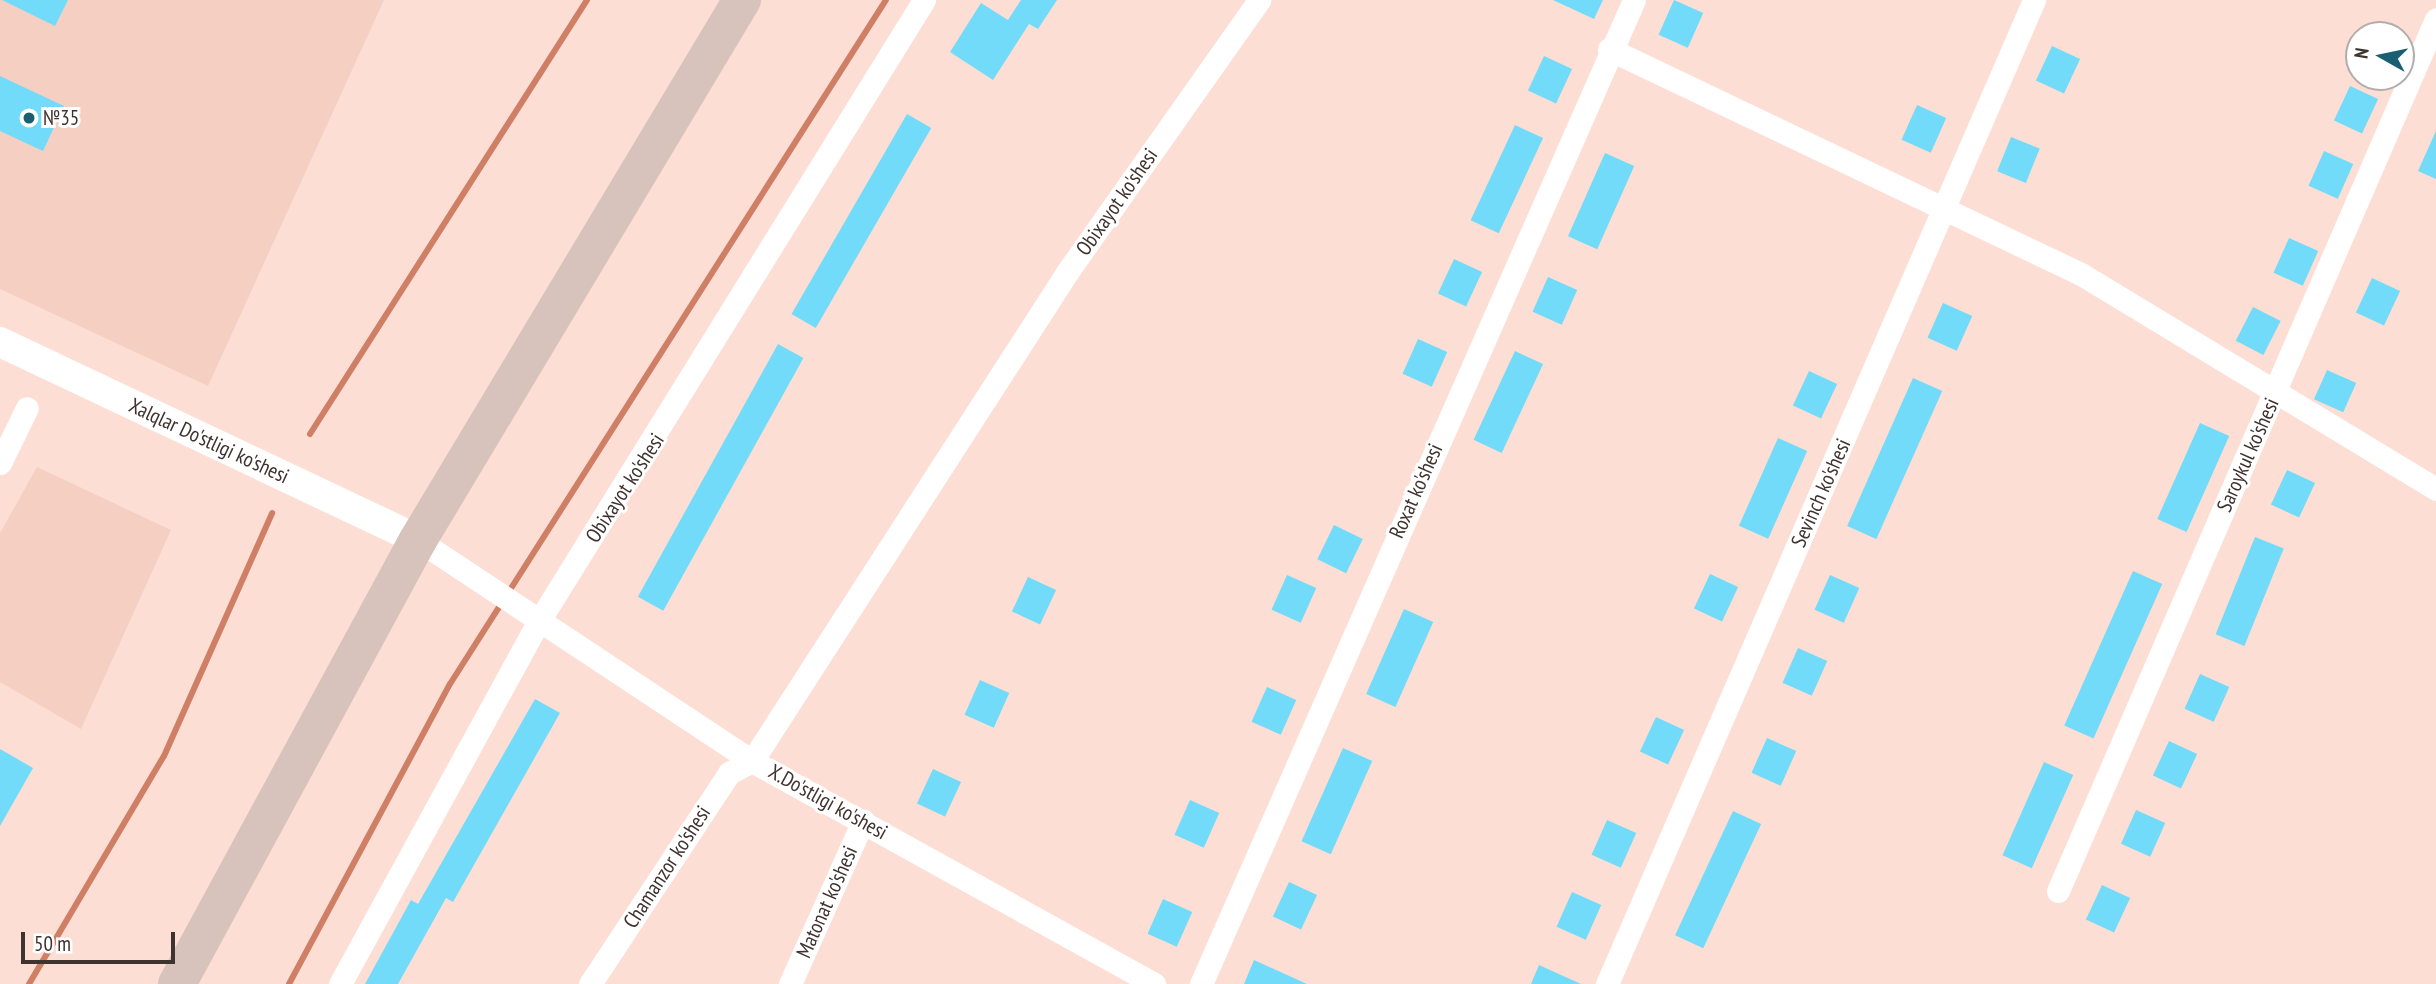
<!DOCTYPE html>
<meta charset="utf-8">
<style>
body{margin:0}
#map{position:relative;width:2436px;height:984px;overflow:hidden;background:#fdded4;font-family:"PT Sans Narrow",sans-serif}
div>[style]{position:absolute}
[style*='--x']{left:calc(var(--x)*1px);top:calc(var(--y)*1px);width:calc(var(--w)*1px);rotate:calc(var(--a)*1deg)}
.built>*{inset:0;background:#f6cfc3}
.stream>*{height:6px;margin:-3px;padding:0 3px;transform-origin:3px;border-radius:3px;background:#cf7f65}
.building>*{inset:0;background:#71dbf9;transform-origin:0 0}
.minor>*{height:23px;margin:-11.5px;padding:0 11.5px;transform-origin:11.5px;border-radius:11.5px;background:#fff}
.tertiary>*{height:30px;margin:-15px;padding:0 15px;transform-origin:15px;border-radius:15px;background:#fff}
.trunk>*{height:38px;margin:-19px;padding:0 19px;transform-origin:19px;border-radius:19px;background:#d8c2bc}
.dots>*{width:19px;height:19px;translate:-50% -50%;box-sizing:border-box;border:4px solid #fff;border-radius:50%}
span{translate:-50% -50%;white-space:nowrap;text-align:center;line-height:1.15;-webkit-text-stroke:6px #fff;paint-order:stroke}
.poi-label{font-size:21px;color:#3f3330}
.left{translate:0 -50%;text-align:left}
.street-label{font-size:21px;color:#3f3330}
.north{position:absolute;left:2345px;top:21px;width:70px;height:70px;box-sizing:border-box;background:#fff;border:2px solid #b2adac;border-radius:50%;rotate:279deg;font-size:19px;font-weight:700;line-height:28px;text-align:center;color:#3f3330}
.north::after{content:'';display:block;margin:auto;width:24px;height:32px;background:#1a5f71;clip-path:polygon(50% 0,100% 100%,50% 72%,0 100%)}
.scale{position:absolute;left:21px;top:932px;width:154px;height:32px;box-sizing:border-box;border:4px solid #3f3330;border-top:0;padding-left:9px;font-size:21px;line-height:24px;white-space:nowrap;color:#3f3330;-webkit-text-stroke:5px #fff;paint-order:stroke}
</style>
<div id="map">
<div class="built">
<div style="clip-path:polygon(0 0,384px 0,208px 386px,0 289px)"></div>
<div style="clip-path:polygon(37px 467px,171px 530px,81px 729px,0 682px,0 533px)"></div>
</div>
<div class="stream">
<div style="--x:310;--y:434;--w:515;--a:-57.45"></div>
<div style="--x:29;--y:984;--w:265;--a:-59.4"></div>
<div style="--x:164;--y:756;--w:266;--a:-66"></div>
<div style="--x:289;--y:984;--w:340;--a:-61.8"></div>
<div style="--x:450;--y:684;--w:811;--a:-57.49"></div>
</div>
<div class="building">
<div style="clip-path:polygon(2px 0,68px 0,55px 26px)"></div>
<div style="clip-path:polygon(1021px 0,1057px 0,1038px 29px,1029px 24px,993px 80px,950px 52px,981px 3px,1008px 20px)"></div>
<div style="clip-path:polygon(1553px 0,1603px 0,1594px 19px)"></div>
<div style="left:1674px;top:0;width:32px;height:38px;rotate:24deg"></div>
<div style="left:2052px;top:46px;width:31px;height:38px;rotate:25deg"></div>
<div style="left:1544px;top:56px;width:31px;height:38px;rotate:25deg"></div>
<div style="clip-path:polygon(0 76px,64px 106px,43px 151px,0 131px)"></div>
<div style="left:2350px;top:86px;width:31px;height:38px;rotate:25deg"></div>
<div style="left:1917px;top:105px;width:32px;height:38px;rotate:24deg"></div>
<div style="left:907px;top:114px;width:28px;height:231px;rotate:30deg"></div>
<div style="left:1515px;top:125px;width:31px;height:105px;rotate:25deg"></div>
<div style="clip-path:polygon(2436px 131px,2436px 179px,2418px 171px)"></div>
<div style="left:2011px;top:137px;width:31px;height:37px;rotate:22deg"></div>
<div style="left:2324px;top:151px;width:32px;height:38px;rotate:24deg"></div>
<div style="left:1605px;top:153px;width:32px;height:91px;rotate:24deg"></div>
<div style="left:2289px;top:238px;width:32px;height:38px;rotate:24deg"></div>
<div style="left:1454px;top:259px;width:31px;height:38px;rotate:25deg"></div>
<div style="left:1548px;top:277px;width:32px;height:38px;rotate:24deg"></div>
<div style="left:2372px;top:278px;width:31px;height:38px;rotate:25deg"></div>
<div style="left:1943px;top:303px;width:32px;height:38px;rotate:24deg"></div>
<div style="left:2253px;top:307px;width:31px;height:38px;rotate:27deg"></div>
<div style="left:1418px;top:339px;width:32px;height:38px;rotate:24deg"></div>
<div style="left:778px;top:344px;width:29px;height:289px;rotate:29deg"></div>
<div style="left:1515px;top:351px;width:31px;height:98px;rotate:25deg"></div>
<div style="left:2327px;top:370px;width:32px;height:32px;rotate:24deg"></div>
<div style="left:1809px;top:371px;width:31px;height:38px;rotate:25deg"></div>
<div style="left:1913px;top:378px;width:32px;height:162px;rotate:24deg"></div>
<div style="left:2200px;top:423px;width:32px;height:105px;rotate:24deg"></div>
<div style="left:1778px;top:438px;width:32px;height:96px;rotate:24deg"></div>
<div style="left:2287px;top:470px;width:31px;height:38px;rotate:25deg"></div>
<div style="left:1334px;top:525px;width:32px;height:38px;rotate:26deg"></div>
<div style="left:2255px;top:537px;width:31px;height:105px;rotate:22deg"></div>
<div style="left:2133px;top:571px;width:32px;height:169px;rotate:24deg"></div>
<div style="left:1710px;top:574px;width:31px;height:38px;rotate:25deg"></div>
<div style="left:1287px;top:575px;width:32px;height:38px;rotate:24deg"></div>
<div style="left:1830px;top:575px;width:32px;height:38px;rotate:24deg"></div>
<div style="left:1028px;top:577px;width:31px;height:38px;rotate:25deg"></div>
<div style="left:1404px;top:609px;width:32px;height:93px;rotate:24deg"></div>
<div style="left:1798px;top:648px;width:32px;height:38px;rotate:24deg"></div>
<div style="left:2200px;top:674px;width:32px;height:38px;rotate:24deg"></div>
<div style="left:980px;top:680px;width:32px;height:38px;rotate:24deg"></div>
<div style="left:1267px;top:687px;width:32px;height:38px;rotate:24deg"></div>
<div style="clip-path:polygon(535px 699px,560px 713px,453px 902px,446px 898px,398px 984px,365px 984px,411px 900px,418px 904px)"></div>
<div style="left:1656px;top:717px;width:31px;height:38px;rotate:25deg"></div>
<div style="left:1767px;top:738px;width:32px;height:38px;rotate:24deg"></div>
<div style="left:2169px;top:741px;width:31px;height:38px;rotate:25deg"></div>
<div style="left:1343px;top:748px;width:32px;height:102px;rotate:24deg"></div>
<div style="clip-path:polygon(0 749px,33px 768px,0 826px)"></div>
<div style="left:2044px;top:762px;width:32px;height:102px;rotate:24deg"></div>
<div style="left:933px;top:769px;width:31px;height:38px;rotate:25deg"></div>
<div style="left:1190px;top:800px;width:32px;height:38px;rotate:24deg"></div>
<div style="left:2136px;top:810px;width:32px;height:37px;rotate:24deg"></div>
<div style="left:1733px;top:811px;width:31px;height:137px;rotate:25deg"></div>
<div style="left:1607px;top:820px;width:32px;height:38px;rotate:24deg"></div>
<div style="left:1289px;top:882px;width:31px;height:38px;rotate:25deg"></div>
<div style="left:2102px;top:885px;width:31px;height:38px;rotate:25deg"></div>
<div style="left:1572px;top:892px;width:32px;height:38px;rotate:24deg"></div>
<div style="left:1163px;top:899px;width:32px;height:38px;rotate:24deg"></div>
<div style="clip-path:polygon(1254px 960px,1307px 984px,1244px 984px)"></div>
<div style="clip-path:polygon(1539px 965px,1581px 984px,1531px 984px)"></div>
</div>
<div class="minor">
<div style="--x:1609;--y:49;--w:523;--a:25.49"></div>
<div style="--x:2081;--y:274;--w:415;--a:31.2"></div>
<div style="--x:0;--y:463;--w:61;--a:-63.9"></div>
<div style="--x:418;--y:540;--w:400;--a:33.5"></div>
<div style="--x:752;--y:761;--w:460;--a:29"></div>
<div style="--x:2058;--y:891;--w:950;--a:-66.56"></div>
<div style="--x:340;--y:984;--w:414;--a:-61.3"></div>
<div style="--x:539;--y:621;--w:731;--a:-58.2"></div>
<div style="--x:590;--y:984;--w:253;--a:-56.6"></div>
<div style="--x:729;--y:773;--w:26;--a:-28"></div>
<div style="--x:752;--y:761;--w:583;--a:-57.18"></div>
<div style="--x:1068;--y:271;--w:332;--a:-54.8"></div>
<div style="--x:790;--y:984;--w:179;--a:-65.9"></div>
<div style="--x:1201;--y:984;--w:1075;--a:-66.25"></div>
<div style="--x:1607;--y:984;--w:1073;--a:-66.54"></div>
</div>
<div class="tertiary">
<div style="--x:0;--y:342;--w:463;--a:25.3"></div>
</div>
<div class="trunk">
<div style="--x:177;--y:984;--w:505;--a:-61.51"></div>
<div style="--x:418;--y:540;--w:630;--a:-59.04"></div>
</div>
<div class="dots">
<div style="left:29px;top:118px;background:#1a5f71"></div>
</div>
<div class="poi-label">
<span class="left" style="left:43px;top:118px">№35</span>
</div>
<div class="street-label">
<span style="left:1117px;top:202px;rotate:-55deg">Obixayot ko'shesi</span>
<span style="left:209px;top:441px;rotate:25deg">Xalqlar Do'stligi ko'shesi</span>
<span style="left:2248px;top:455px;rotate:-66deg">Saroykul ko'shesi</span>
<span style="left:625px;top:488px;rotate:-57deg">Obixayot ko'shesi</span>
<span style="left:1416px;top:491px;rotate:-66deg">Roxat ko'shesi</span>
<span style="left:1821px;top:493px;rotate:-66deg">Sevinch ko'shesi</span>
<span style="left:828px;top:802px;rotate:29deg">X.Do'stligi ko'shesi</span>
<span style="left:667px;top:867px;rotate:-57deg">Chamanzor ko'shesi</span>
<span style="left:827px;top:902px;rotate:-66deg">Matonat ko'shesi</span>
</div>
<div class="north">N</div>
<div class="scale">50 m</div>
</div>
